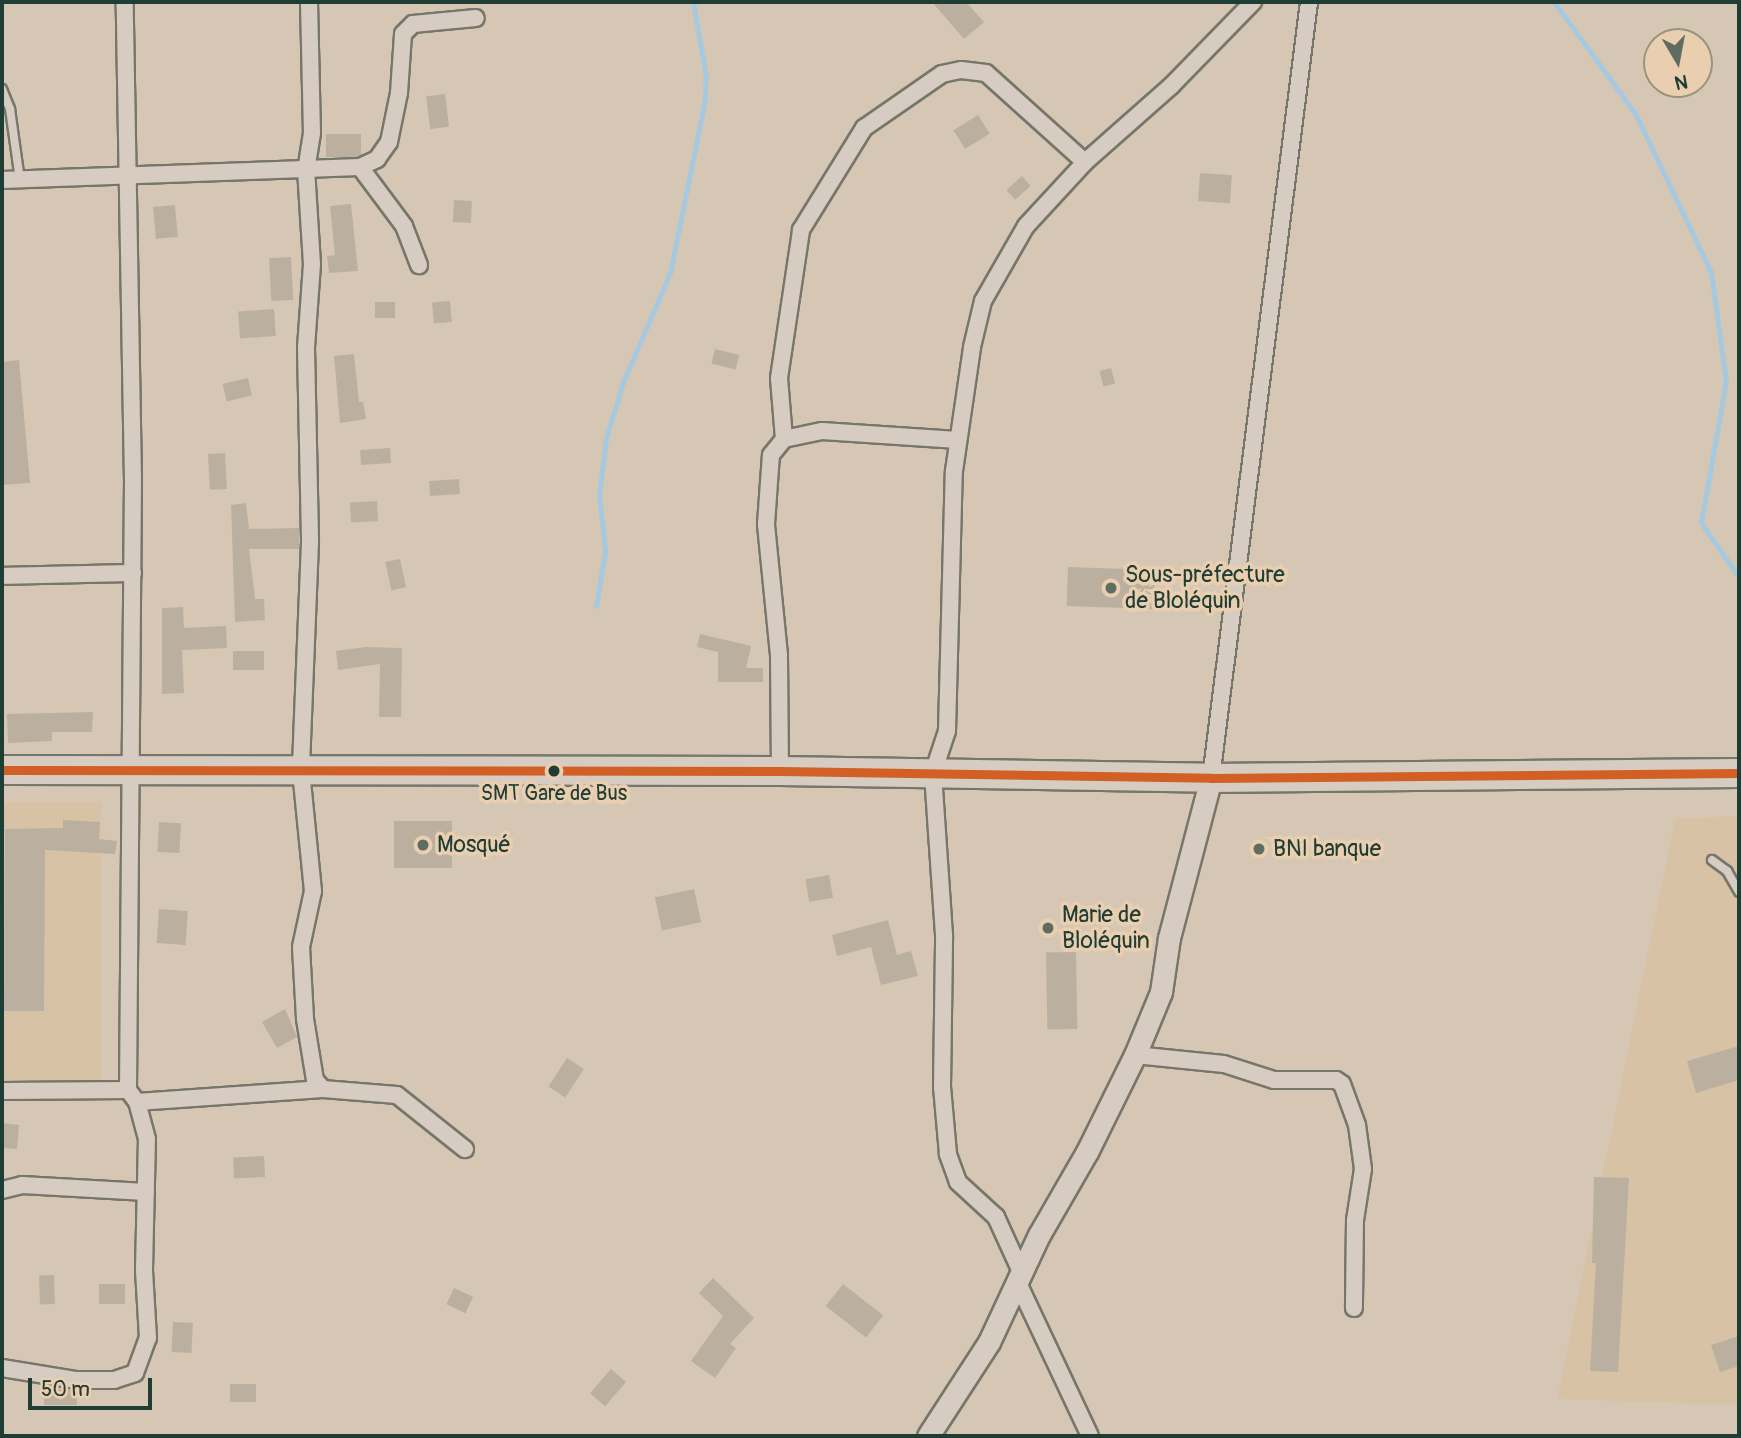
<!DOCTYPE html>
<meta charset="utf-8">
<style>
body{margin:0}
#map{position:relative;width:1741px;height:1438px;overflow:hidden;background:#d6c7b4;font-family:Pangolin,sans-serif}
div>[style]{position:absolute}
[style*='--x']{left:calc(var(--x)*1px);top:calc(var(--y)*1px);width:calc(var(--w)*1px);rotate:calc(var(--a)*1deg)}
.built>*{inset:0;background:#d7c2a6;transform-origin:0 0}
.stream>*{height:5px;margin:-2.5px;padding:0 2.5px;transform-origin:2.5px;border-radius:2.5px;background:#a6c9df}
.building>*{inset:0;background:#bbb0a0;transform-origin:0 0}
.roads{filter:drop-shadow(2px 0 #77766b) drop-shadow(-2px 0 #77766b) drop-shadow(0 2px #77766b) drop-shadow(0 -2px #77766b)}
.lane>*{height:8px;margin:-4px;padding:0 4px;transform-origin:4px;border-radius:4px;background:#d6ccc1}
.street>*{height:16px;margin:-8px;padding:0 8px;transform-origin:8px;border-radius:8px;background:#d6ccc1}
.secondary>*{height:21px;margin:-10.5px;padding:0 10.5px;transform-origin:10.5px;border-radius:10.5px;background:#d6ccc1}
.highway>*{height:28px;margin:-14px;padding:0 14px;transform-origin:14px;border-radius:14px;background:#d6ccc1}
.bus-1>*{height:9px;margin:-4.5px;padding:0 4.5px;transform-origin:4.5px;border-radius:4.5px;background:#d25f25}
.dots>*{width:19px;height:19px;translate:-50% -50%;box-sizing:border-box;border:4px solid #e9ceb0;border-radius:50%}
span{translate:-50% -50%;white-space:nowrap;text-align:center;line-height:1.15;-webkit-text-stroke:7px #e9ceb0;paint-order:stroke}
.bus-label{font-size:21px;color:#1f3d34}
.poi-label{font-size:23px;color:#1f3d34}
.left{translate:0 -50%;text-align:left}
.frame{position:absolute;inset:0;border:4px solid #1f3d34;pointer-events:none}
.north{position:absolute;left:1643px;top:28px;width:70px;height:70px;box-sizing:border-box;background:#e9ceb0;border:2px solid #98947e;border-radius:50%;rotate:170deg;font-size:19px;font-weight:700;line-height:28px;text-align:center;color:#1f3d34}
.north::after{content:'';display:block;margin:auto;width:24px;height:32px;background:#5f6d61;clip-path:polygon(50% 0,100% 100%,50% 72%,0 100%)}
.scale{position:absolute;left:28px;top:1378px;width:124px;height:32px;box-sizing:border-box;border:4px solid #1f3d34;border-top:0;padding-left:9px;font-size:21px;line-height:24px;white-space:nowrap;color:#1f3d34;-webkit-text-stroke:5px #e9ceb0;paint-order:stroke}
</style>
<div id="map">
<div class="built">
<div style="left:2px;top:802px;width:99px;height:278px"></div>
<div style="clip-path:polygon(1739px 816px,1739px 1405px,1557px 1399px,1675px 819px)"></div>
</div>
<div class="stream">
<div style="--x:1554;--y:2;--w:137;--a:53.9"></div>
<div style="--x:1635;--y:113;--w:176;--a:64.5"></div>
<div style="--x:1711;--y:272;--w:110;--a:82.2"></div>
<div style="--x:1726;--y:381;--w:144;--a:100"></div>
<div style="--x:1701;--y:523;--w:66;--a:54.9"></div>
<div style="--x:596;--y:606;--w:56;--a:-80.7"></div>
<div style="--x:605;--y:551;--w:56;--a:-96.1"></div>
<div style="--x:599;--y:495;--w:57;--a:-83"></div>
<div style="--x:606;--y:438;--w:59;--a:-73.1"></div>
<div style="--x:623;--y:382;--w:119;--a:-66.7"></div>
<div style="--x:670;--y:273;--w:171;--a:-78.6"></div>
<div style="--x:704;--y:105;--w:28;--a:-86"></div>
<div style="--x:706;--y:77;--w:76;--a:-99.8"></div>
</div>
<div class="building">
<div style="clip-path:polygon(932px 2px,966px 2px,984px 22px,964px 39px)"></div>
<div style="left:445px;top:94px;width:33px;height:19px;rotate:83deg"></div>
<div style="left:978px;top:115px;width:22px;height:29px;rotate:58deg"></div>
<div style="left:326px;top:134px;width:35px;height:23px"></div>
<div style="left:1200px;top:173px;width:32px;height:28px;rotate:4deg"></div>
<div style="left:1022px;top:176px;width:13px;height:21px;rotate:48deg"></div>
<div style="left:454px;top:200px;width:18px;height:22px;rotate:3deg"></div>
<div style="clip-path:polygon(351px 204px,358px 271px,329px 273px,327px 256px,335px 255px,330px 206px)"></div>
<div style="left:175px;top:205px;width:32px;height:22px;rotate:85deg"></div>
<div style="left:291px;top:257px;width:43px;height:22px;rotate:87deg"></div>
<div style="left:450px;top:301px;width:21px;height:18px;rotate:85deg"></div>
<div style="left:375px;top:302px;width:20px;height:16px"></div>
<div style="left:274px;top:309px;width:27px;height:36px;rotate:86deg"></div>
<div style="left:715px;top:349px;width:25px;height:15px;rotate:14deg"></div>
<div style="clip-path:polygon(354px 354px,359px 402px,363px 402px,366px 419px,340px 423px,334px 356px)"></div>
<div style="clip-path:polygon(19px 360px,30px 483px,2px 485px,2px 362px)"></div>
<div style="left:1111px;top:368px;width:16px;height:12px;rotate:75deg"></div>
<div style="left:248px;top:378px;width:18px;height:26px;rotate:77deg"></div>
<div style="left:390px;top:448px;width:15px;height:30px;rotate:86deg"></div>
<div style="left:225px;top:453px;width:36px;height:17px;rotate:87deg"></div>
<div style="left:459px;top:479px;width:15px;height:30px;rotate:86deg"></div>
<div style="left:377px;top:501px;width:20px;height:27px;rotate:87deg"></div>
<div style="clip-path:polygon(246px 503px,249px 529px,299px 528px,299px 549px,249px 549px,255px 599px,264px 599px,265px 620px,235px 622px,231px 505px)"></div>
<div style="left:400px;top:559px;width:29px;height:15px;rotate:78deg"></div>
<div style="left:1068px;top:567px;width:87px;height:39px;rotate:2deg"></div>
<div style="clip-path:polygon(183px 607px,184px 628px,226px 626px,227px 648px,182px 650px,184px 693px,162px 694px,162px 608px)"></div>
<div style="clip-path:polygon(700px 634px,751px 646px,746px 668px,763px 668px,763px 682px,718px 682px,718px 652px,697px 647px)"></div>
<div style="clip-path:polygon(366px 647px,402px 648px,401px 717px,379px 717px,380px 664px,338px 670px,336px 651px)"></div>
<div style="left:264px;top:651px;width:19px;height:31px;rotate:90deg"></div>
<div style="clip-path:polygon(93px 712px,92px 732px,52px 732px,52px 741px,8px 743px,7px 714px)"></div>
<div style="clip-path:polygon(63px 820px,100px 822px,99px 839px,117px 841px,115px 854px,45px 850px,44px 1011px,4px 1011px,5px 829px,63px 828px)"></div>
<div style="left:394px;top:821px;width:58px;height:47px"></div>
<div style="left:159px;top:822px;width:22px;height:30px;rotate:3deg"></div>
<div style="left:829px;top:875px;width:23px;height:24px;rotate:80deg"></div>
<div style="left:694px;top:889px;width:34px;height:40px;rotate:78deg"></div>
<div style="left:159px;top:909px;width:29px;height:34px;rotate:4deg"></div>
<div style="clip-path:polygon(888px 920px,897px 955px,911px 951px,918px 976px,881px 985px,871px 947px,837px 956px,832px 935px)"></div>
<div style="left:1076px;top:952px;width:77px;height:30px;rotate:89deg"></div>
<div style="clip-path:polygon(285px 1009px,297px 1037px,277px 1048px,262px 1022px)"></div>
<div style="clip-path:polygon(1739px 1046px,1739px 1080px,1696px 1093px,1687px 1061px)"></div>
<div style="left:567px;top:1058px;width:20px;height:34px;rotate:33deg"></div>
<div style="clip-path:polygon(2px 1123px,19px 1125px,17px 1149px,2px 1148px)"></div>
<div style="left:264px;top:1156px;width:21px;height:31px;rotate:87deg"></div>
<div style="clip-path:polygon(1594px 1177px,1629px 1178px,1618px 1372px,1590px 1371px,1596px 1263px,1592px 1263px)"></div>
<div style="left:54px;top:1275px;width:29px;height:15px;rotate:88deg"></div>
<div style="clip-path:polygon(713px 1278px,754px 1318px,730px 1344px,736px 1348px,715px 1378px,691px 1361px,723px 1316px,699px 1293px)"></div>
<div style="left:99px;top:1284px;width:26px;height:20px"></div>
<div style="left:843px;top:1284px;width:51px;height:28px;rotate:38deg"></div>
<div style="left:454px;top:1288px;width:21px;height:18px;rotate:25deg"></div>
<div style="left:173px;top:1322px;width:20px;height:30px;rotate:3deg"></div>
<div style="clip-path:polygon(1739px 1336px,1739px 1366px,1720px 1372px,1711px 1345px)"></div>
<div style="left:611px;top:1369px;width:20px;height:32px;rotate:41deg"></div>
<div style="left:230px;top:1384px;width:26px;height:18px"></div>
<div style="clip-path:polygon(44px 1388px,76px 1390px,77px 1405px,44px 1405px)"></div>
</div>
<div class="roads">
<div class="lane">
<div style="--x:2;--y:89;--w:22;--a:68"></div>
<div style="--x:10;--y:109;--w:72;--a:82"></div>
<div style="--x:1712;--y:860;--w:19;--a:36"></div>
<div style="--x:1727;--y:871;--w:24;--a:60"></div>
</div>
<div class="street">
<div style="--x:309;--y:2;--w:131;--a:88.7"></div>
<div style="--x:312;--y:133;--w:36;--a:99"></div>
<div style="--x:306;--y:169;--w:95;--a:86.4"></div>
<div style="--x:312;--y:264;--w:84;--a:94.1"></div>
<div style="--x:306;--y:348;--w:194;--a:88.8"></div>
<div style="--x:310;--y:542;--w:229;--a:92.3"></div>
<div style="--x:301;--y:771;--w:121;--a:84.3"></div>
<div style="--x:313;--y:891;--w:57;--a:102.1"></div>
<div style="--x:301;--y:947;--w:72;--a:86.8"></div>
<div style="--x:305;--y:1019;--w:62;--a:80.7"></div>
<div style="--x:315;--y:1080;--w:12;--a:48"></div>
<div style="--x:323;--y:1089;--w:74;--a:4.6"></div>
<div style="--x:397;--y:1095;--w:87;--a:38.5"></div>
<div style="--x:360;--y:167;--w:74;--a:53.3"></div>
<div style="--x:404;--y:226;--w:42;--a:69"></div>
<div style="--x:2;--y:180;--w:358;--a:-2.1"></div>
<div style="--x:360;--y:167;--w:19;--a:-25"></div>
<div style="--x:377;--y:159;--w:21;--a:-55"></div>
<div style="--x:389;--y:142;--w:50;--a:-78.5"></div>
<div style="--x:399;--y:93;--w:59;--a:-86.1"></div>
<div style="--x:403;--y:34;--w:14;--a:-45"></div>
<div style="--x:413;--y:24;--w:63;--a:-5.4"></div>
<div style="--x:784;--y:439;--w:61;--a:-94.7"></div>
<div style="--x:779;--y:378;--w:150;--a:-81.5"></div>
<div style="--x:801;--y:230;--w:120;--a:-58.3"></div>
<div style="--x:864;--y:128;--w:95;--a:-34.7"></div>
<div style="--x:942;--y:74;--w:19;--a:-12"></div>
<div style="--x:961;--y:70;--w:25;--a:7"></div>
<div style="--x:986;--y:73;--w:133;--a:42"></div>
<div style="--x:2;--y:576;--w:131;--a:-1.3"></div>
<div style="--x:780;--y:771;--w:116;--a:-90.5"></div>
<div style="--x:779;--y:655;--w:132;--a:-95.7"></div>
<div style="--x:766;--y:524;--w:69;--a:-85.9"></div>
<div style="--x:771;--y:455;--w:21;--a:-51"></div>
<div style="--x:784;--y:439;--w:39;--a:-12"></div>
<div style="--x:822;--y:431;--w:136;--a:3.8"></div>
<div style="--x:1211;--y:778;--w:782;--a:-82.8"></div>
<div style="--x:1135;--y:1055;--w:89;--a:5.8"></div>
<div style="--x:1224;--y:1064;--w:52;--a:17.7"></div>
<div style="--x:1274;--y:1080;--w:62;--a:0"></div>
<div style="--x:1336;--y:1080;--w:7;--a:34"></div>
<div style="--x:1342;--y:1084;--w:44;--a:69.9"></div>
<div style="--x:1357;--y:1125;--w:44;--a:82.2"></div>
<div style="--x:1363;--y:1169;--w:52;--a:98.9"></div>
<div style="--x:1355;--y:1220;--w:88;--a:90.7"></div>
<div style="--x:2;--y:1091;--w:126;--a:-0.5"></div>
<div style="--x:137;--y:1102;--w:186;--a:-4"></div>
<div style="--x:2;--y:1190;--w:21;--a:-14"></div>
<div style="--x:22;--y:1185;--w:124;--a:3.2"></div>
<div style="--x:1022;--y:1274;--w:63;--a:-114.5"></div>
<div style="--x:996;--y:1217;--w:52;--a:-137.4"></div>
<div style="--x:958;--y:1182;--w:30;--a:-110"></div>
<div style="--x:948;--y:1154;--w:67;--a:-95.1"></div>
<div style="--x:942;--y:1087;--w:152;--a:-89.2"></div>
<div style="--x:944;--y:935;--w:162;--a:-93.9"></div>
<div style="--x:933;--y:773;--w:44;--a:-71.6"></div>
<div style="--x:947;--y:731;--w:260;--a:-88.5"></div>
<div style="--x:954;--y:471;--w:125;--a:-81.7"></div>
<div style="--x:972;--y:347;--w:47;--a:-76.6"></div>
<div style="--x:983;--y:301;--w:86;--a:-60.2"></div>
<div style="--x:1026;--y:226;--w:87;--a:-47.3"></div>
<div style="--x:1085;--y:162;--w:116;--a:-41.5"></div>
<div style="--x:1172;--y:85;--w:116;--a:-45.7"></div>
<div style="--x:1018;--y:1283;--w:169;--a:64.8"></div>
<div style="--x:2;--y:1368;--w:74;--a:9.3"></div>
<div style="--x:75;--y:1380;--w:39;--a:0"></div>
<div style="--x:114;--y:1380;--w:22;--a:-18"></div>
<div style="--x:135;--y:1373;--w:37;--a:-70"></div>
<div style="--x:148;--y:1338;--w:68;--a:-93.4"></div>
<div style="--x:144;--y:1270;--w:131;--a:-88.7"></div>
<div style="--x:147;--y:1139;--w:38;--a:-105"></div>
<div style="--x:137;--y:1102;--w:15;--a:-127"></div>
<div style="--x:128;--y:1090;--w:609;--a:-89.53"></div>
<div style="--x:133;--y:481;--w:479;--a:-91"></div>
</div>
<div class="secondary">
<div style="--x:928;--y:1436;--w:112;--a:-57"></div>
<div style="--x:989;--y:1342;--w:118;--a:-65"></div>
<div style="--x:1039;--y:1235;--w:96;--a:-60"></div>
<div style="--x:1087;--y:1152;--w:108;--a:-63.7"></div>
<div style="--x:1135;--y:1055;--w:68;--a:-67.6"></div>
<div style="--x:1161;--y:992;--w:55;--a:-81.6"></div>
<div style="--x:1169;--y:938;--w:165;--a:-75.3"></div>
</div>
<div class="highway">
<div style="--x:2;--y:770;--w:778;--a:0.07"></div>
<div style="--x:780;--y:771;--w:431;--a:0.9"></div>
<div style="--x:1211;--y:778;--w:528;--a:-0.54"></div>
</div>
</div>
<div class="bus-1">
<div style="--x:2;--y:770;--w:778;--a:0.07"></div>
<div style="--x:780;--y:771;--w:431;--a:0.9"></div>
<div style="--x:1211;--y:778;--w:528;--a:-0.54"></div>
</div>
<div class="dots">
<div style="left:1111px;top:588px;background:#5f6d61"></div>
<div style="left:554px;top:771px;background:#1f3d34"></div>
<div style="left:423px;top:845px;background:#5f6d61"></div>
<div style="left:1259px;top:849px;background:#5f6d61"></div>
<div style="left:1048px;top:928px;background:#5f6d61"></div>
</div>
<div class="bus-label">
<span style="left:554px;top:794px">SMT Gare de Bus</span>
</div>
<div class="poi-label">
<span class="left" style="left:1125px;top:588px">Sous-préfecture<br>de Bloléquin</span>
<span class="left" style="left:437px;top:845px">Mosqué</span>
<span class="left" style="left:1273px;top:849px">BNI banque</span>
<span class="left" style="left:1062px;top:928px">Marie de<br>Bloléquin</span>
</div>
<div class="frame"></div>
<div class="north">N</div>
<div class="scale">50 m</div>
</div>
